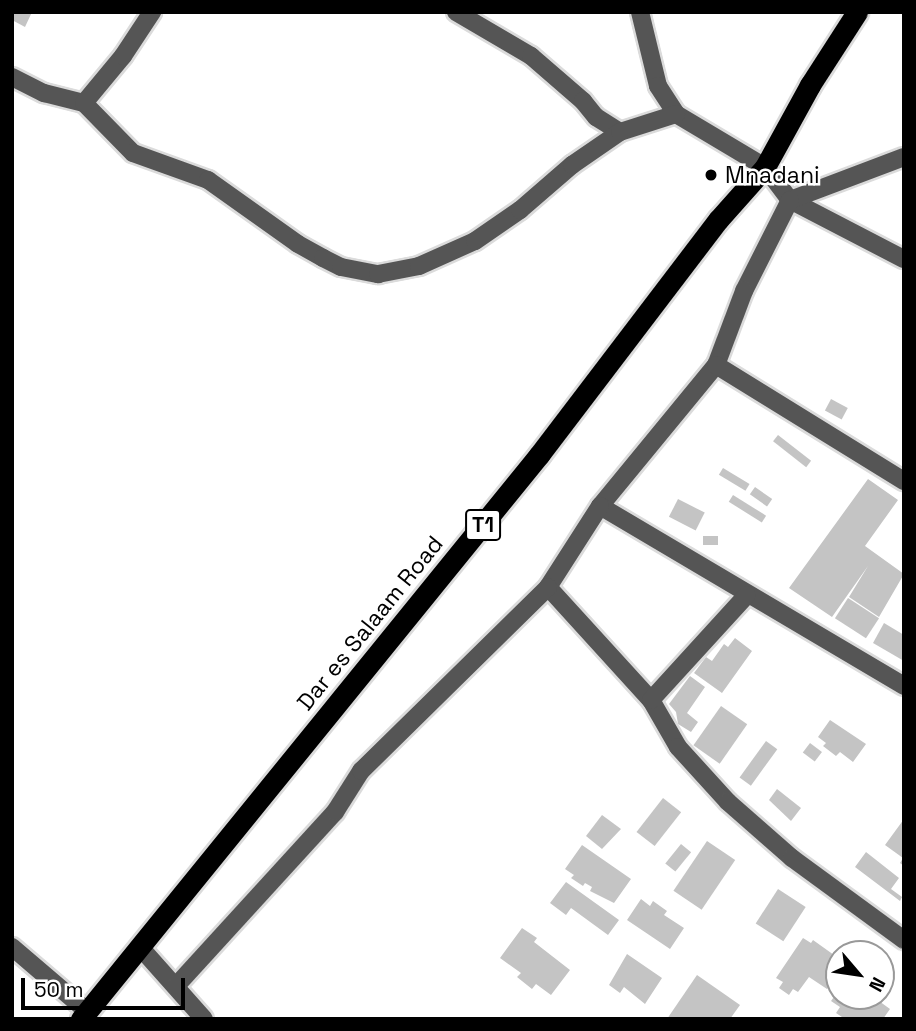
<!DOCTYPE html>
<style>
body{margin:0}
#map{position:relative;width:916px;height:1031px;overflow:hidden;background:#fff;font-family:"Space Grotesk",sans-serif}
div>[style]{position:absolute}
[style*='--x']{left:calc(var(--x)*1px);top:calc(var(--y)*1px);width:calc(var(--w)*1px);rotate:calc(var(--a)*1deg)}
.building>*{inset:0;background:#c4c4c4;transform-origin:0 0}
.roads{filter:drop-shadow(2px 0 #dbdbdb) drop-shadow(-2px 0 #dbdbdb) drop-shadow(0 2px #dbdbdb) drop-shadow(0 -2px #dbdbdb)}
.minor>*{height:18px;margin:-9px;padding:0 9px;transform-origin:9px;border-radius:9px;background:#555}
.highway>*{height:21px;margin:-10.5px;padding:0 10.5px;transform-origin:10.5px;border-radius:10.5px;background:#000}
.dots>*{width:19px;height:19px;translate:-50% -50%;box-sizing:border-box;border:4px solid #fff;border-radius:50%}
span{translate:-50% -50%;white-space:nowrap;text-align:center;line-height:1.15;-webkit-text-stroke:5px #fff;paint-order:stroke}
.shield-label span{padding:2px 5px;background:#fff;border:2px solid;border-radius:5px;-webkit-text-stroke-width:0}
.shield-label{font-size:21px;color:#000;font-weight:700}
.poi-label{font-size:23px;color:#000}
.left{translate:0 -50%;text-align:left}
.street-label{font-size:23px;color:#000}
.frame{position:absolute;inset:0;border:14px solid #000;pointer-events:none}
.north{position:absolute;left:825px;top:940px;width:70px;height:70px;box-sizing:border-box;background:#fff;border:2px solid #999;border-radius:50%;rotate:119deg;font-size:19px;font-weight:700;line-height:28px;text-align:center;color:#000}
.north::after{content:'';display:block;margin:auto;width:24px;height:32px;background:#000;clip-path:polygon(50% 0,100% 100%,50% 72%,0 100%)}
.scale{position:absolute;left:21px;top:978px;width:164px;height:32px;box-sizing:border-box;border:4px solid #000;border-top:0;padding-left:9px;font-size:21px;line-height:24px;white-space:nowrap;color:#000;-webkit-text-stroke:5px #fff;paint-order:stroke}
</style>
<div id="map">
<div class="building">
<div style="clip-path:polygon(12px 12px,32px 12px,25px 27px,12px 20px)"></div>
<div style="left:831px;top:399px;width:19px;height:13px;rotate:28deg"></div>
<div style="left:778px;top:435px;width:42px;height:8px;rotate:38deg"></div>
<div style="left:723px;top:468px;width:31px;height:8px;rotate:31deg"></div>
<div style="clip-path:polygon(868px 479px,898px 500px,865px 546px,904px 574px,879px 617px,849px 597px,868px 566px,832px 617px,789px 588px)"></div>
<div style="left:755px;top:487px;width:21px;height:9px;rotate:35deg"></div>
<div style="left:733px;top:495px;width:39px;height:8px;rotate:32deg"></div>
<div style="left:678px;top:499px;width:30px;height:20px;rotate:27deg"></div>
<div style="left:703px;top:536px;width:15px;height:9px"></div>
<div style="left:848px;top:598px;width:37px;height:24px;rotate:33deg"></div>
<div style="clip-path:polygon(884px 623px,904px 635px,904px 661px,873px 643px)"></div>
<div style="clip-path:polygon(735px 638px,752px 651px,722px 693px,694px 673px,706px 657px,712px 661px,724px 644px,728px 647px)"></div>
<div style="clip-path:polygon(690px 676px,705px 687px,687px 713px,698px 722px,691px 732px,678px 724px,676px 712px,669px 704px)"></div>
<div style="left:721px;top:706px;width:32px;height:48px;rotate:35deg"></div>
<div style="clip-path:polygon(830px 720px,866px 744px,853px 762px,840px 752px,836px 756px,823px 746px,826px 743px,818px 737px)"></div>
<div style="left:766px;top:741px;width:14px;height:45px;rotate:36deg"></div>
<div style="left:810px;top:743px;width:15px;height:12px;rotate:37deg"></div>
<div style="clip-path:polygon(777px 789px,801px 808px,791px 821px,769px 800px)"></div>
<div style="left:663px;top:798px;width:23px;height:43px;rotate:38deg"></div>
<div style="clip-path:polygon(602px 815px,621px 829px,602px 849px,586px 836px)"></div>
<div style="clip-path:polygon(904px 819px,904px 866px,900px 863px,903px 858px,885px 845px)"></div>
<div style="left:707px;top:841px;width:34px;height:60px;rotate:34deg"></div>
<div style="left:681px;top:844px;width:13px;height:25px;rotate:39deg"></div>
<div style="clip-path:polygon(582px 845px,631px 879px,614px 903px,590px 891px,592px 887px,585px 883px,583px 886px,571px 878px,574px 875px,565px 869px)"></div>
<div style="clip-path:polygon(866px 852px,899px 878px,891px 889px,902px 897px,900px 901px,855px 867px)"></div>
<div style="clip-path:polygon(566px 882px,619px 920px,608px 935px,571px 908px,566px 915px,550px 903px)"></div>
<div style="left:778px;top:889px;width:33px;height:41px;rotate:33deg"></div>
<div style="clip-path:polygon(641px 899px,650px 906px,653px 901px,667px 911px,664px 915px,684px 928px,670px 949px,627px 920px)"></div>
<div style="clip-path:polygon(522px 928px,537px 938px,534px 942px,570px 970px,551px 995px,536px 984px,532px 989px,517px 977px,521px 973px,500px 958px)"></div>
<div style="clip-path:polygon(803px 938px,811px 943px,813px 940px,834px 955px,832px 957px,839px 962px,839px 977px,827px 989px,809px 977px,798px 992px,793px 989px,789px 995px,779px 988px,783px 982px,776px 978px)"></div>
<div style="clip-path:polygon(627px 954px,662px 978px,645px 1004px,624px 987px,620px 993px,609px 985px)"></div>
<div style="clip-path:polygon(697px 975px,740px 1005px,730px 1019px,667px 1019px)"></div>
<div style="clip-path:polygon(839px 990px,839px 996px,872px 996px,890px 1009px,883px 1019px,845px 1019px,836px 1013px,840px 1007px,831px 1001px)"></div>
</div>
<div class="roads">
<div class="minor">
<div style="--x:456;--y:12;--w:87;--a:30.4"></div>
<div style="--x:531;--y:56;--w:69;--a:40.9"></div>
<div style="--x:583;--y:101;--w:21;--a:51"></div>
<div style="--x:596;--y:117;--w:28;--a:32"></div>
<div style="--x:640;--y:12;--w:76;--a:76.3"></div>
<div style="--x:658;--y:86;--w:33;--a:57"></div>
<div style="--x:676;--y:114;--w:104;--a:30.8"></div>
<div style="--x:765;--y:167;--w:41;--a:52.9"></div>
<div style="--x:790;--y:200;--w:128;--a:27.4"></div>
<div style="--x:12;--y:77;--w:36;--a:27"></div>
<div style="--x:44;--y:93;--w:41;--a:14"></div>
<div style="--x:84;--y:103;--w:70;--a:45.6"></div>
<div style="--x:133;--y:153;--w:80;--a:19.8"></div>
<div style="--x:208;--y:180;--w:110;--a:35.4"></div>
<div style="--x:298;--y:244;--w:29;--a:29"></div>
<div style="--x:323;--y:258;--w:20;--a:27"></div>
<div style="--x:341;--y:267;--w:38;--a:11"></div>
<div style="--x:378;--y:274;--w:42;--a:-11"></div>
<div style="--x:419;--y:266;--w:61;--a:-24.1"></div>
<div style="--x:475;--y:241;--w:55;--a:-34.6"></div>
<div style="--x:520;--y:210;--w:69;--a:-40.9"></div>
<div style="--x:572;--y:165;--w:58;--a:-34.5"></div>
<div style="--x:620;--y:132;--w:59;--a:-17.8"></div>
<div style="--x:84;--y:103;--w:61;--a:-50.3"></div>
<div style="--x:123;--y:56;--w:53;--a:-56.6"></div>
<div style="--x:904;--y:157;--w:122;--a:159.3"></div>
<div style="--x:790;--y:200;--w:102;--a:116.8"></div>
<div style="--x:744;--y:291;--w:79;--a:110.7"></div>
<div style="--x:716;--y:365;--w:183;--a:129.4"></div>
<div style="--x:600;--y:506;--w:353;--a:30.6"></div>
<div style="--x:716;--y:365;--w:221;--a:31.7"></div>
<div style="--x:600;--y:506;--w:96;--a:122.7"></div>
<div style="--x:548;--y:587;--w:153;--a:47.7"></div>
<div style="--x:651;--y:700;--w:54;--a:60.1"></div>
<div style="--x:678;--y:747;--w:74;--a:47.7"></div>
<div style="--x:728;--y:802;--w:85;--a:41.2"></div>
<div style="--x:792;--y:858;--w:139;--a:36.2"></div>
<div style="--x:651;--y:700;--w:142;--a:-47.6"></div>
<div style="--x:12;--y:947;--w:99;--a:40.5"></div>
<div style="--x:140;--y:947;--w:96;--a:48.4"></div>
<div style="--x:176;--y:986;--w:236;--a:-47.6"></div>
<div style="--x:335;--y:812;--w:49;--a:-57.6"></div>
<div style="--x:361;--y:771;--w:262;--a:-44.5"></div>
</div>
<div class="highway">
<div style="--x:81;--y:1019;--w:727;--a:-50.92"></div>
<div style="--x:539;--y:455;--w:295;--a:-52.7"></div>
<div style="--x:718;--y:220;--w:71;--a:-48.4"></div>
<div style="--x:765;--y:167;--w:94;--a:-61.2"></div>
<div style="--x:810;--y:85;--w:87;--a:-57.2"></div>
</div>
</div>
<div class="dots">
<div style="left:711px;top:175px;background:#000"></div>
</div>
<div class="shield-label">
<span style="left:483px;top:525px">T1</span>
</div>
<div class="poi-label">
<span class="left" style="left:725px;top:175px">Mnadani</span>
</div>
<div class="street-label">
<span style="left:370px;top:623px;rotate:-51deg">Dar es Salaam Road</span>
</div>
<div class="frame"></div>
<div class="north">N</div>
<div class="scale">50 m</div>
</div>
